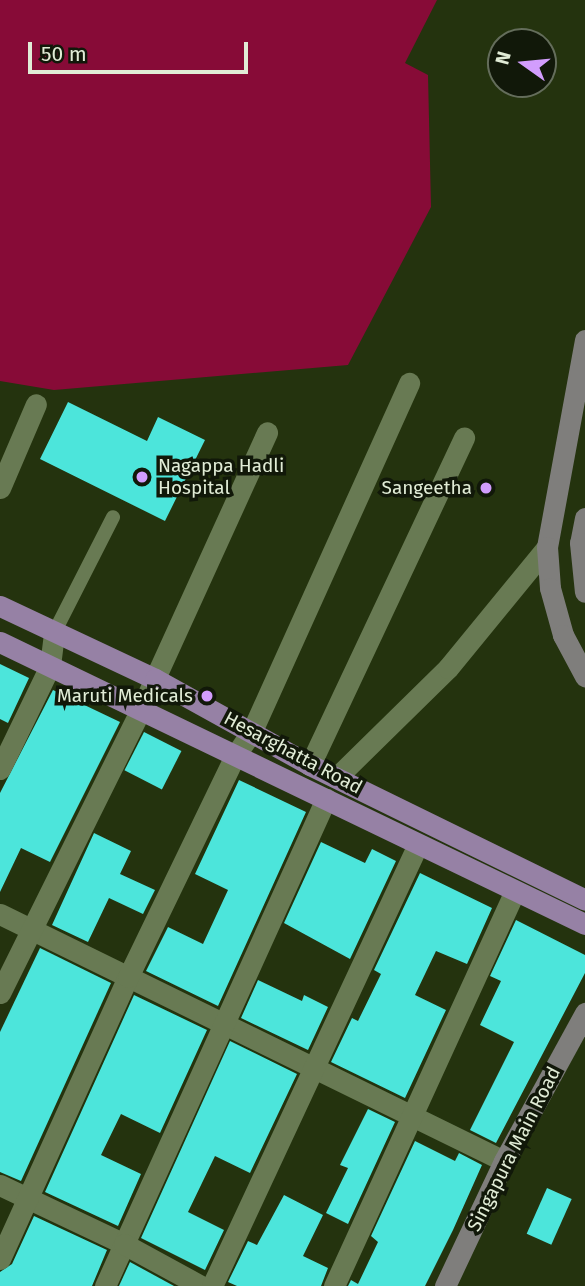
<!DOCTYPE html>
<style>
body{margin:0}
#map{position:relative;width:585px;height:1286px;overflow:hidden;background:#24330e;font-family:"Fira Sans",sans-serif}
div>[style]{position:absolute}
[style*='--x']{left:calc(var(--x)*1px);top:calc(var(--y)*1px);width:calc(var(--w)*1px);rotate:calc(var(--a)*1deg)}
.green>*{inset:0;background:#870b37}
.building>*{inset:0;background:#4ce5db;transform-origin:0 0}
.lane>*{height:14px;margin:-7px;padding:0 7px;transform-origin:7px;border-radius:7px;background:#687a53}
.street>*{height:21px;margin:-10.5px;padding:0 10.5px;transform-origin:10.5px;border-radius:10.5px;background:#687a53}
.secondary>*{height:21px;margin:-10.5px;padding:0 10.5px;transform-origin:10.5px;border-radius:10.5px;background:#7f7e7c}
.primary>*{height:21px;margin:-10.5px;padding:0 10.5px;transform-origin:10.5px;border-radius:10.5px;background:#9681a5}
.dots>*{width:19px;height:19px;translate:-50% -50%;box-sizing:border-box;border:4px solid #111809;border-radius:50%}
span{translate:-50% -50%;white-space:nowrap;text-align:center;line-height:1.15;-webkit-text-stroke:7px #111809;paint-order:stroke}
.poi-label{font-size:19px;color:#e1ecd6}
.left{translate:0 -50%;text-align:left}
.right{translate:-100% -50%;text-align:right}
.street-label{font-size:19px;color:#e1ecd6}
.north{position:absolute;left:487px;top:28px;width:70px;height:70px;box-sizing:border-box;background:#111809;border:2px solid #646d5b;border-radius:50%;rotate:285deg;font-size:19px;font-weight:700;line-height:28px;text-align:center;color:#e1ecd6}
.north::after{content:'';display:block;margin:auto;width:24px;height:32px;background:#d29dfd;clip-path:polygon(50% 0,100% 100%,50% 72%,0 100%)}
.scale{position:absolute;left:28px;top:42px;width:220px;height:32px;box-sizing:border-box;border:4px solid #e1ecd6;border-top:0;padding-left:9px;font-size:21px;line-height:24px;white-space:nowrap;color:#e1ecd6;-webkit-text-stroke:5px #111809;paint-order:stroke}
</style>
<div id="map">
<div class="green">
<div style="clip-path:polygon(0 0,437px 0,405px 63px,428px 75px,431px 207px,348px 365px,54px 390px,0 381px)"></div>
</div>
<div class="building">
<div style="clip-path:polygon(68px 402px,147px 441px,158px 417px,205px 440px,165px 521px,40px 459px)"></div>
<div style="clip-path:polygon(0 664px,29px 678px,8px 723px,0 719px)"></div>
<div style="clip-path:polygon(53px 690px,120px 722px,50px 862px,21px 848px,0 892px,0 793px)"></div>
<div style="left:144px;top:732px;width:42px;height:43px;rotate:27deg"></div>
<div style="clip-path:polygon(239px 780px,306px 812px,218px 1006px,146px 971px,168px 927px,203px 944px,228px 890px,195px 874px)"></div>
<div style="clip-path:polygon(94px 833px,131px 851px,120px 874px,155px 890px,143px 914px,109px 898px,88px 942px,52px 925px)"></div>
<div style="clip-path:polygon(321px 842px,365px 863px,372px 849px,396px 861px,350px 959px,284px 923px)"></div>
<div style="clip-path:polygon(420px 873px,492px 908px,467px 964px,436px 951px,415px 995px,446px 1010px,405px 1098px,331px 1062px,352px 1018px,358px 1021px,381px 974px,374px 970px)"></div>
<div style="clip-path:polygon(516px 920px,585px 955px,585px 973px,496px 1143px,470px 1130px,514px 1042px,480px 1025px,501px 981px,490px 976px)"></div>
<div style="clip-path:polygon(40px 948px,111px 983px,21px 1181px,0 1172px,0 1032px)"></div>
<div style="clip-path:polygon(258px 980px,302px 1001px,304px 995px,328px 1007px,308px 1050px,241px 1018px)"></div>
<div style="clip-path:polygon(134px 995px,207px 1030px,160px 1133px,121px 1114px,101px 1155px,141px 1174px,118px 1226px,45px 1192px)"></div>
<div style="clip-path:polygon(230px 1041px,297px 1074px,250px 1173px,215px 1156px,188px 1212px,224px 1230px,205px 1270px,141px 1238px)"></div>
<div style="clip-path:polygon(368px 1109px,395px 1122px,348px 1224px,326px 1213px,348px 1168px,340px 1165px)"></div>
<div style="clip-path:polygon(415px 1141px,455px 1161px,459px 1153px,482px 1165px,453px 1230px,425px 1286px,348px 1286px,351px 1280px,358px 1284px,378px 1242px,371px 1236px)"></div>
<div style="left:547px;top:1188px;width:27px;height:50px;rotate:24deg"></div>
<div style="clip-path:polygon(284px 1195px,323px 1215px,303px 1256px,328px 1268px,321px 1286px,237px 1286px,228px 1282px,248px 1241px,257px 1245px)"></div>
<div style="clip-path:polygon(34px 1216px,107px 1250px,92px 1286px,0 1286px,0 1272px,12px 1264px)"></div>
<div style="clip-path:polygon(130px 1262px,174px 1286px,119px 1286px)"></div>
</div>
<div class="lane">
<div style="--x:54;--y:633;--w:130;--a:-63"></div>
</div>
<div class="street">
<div style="--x:0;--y:488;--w:91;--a:-66.8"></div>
<div style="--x:310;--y:765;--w:362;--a:-64.8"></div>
<div style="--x:0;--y:769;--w:114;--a:-64.1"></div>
<div style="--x:50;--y:666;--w:33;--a:-83"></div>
<div style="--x:337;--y:777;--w:156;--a:-44.5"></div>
<div style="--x:448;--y:668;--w:156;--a:-50.7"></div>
<div style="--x:0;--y:914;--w:561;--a:26.11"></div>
<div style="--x:0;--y:993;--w:317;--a:-63.6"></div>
<div style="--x:141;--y:709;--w:304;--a:-65.5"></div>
<div style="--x:0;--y:1185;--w:137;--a:25.4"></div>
<div style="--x:124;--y:1244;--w:489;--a:-65.6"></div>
<div style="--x:0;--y:1259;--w:310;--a:-65.6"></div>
<div style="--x:128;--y:977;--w:246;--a:-64.2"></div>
<div style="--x:235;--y:756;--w:30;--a:-56"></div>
<div style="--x:252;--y:731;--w:382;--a:-65.7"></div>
<div style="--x:105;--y:1286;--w:46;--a:-65.7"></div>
<div style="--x:124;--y:1244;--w:88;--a:28.6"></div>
<div style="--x:212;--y:1286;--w:487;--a:-65"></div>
<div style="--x:334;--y:1286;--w:433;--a:-65.4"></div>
</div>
<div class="secondary">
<div style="--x:585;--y:340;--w:210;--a:100.4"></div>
<div style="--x:547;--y:547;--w:41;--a:85.8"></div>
<div style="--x:550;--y:588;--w:49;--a:74.5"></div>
<div style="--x:563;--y:635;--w:47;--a:61.8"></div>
<div style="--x:585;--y:518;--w:25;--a:101"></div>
<div style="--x:580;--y:543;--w:49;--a:84.2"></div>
<div style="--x:445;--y:1286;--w:138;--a:-64.7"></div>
<div style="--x:504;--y:1161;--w:169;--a:-61.3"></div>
</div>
<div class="primary">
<div style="--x:0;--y:606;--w:171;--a:25.2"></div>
<div style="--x:155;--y:679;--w:177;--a:29"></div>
<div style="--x:310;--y:765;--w:306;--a:26.1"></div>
<div style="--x:0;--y:642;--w:649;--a:25.74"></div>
</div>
<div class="dots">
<div style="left:142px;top:477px;background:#d29dfd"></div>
<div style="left:486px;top:488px;background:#d29dfd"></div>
<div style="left:207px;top:696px;background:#d29dfd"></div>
</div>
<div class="poi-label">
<span class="left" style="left:158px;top:477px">Nagappa Hadli<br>Hospital</span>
<span class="right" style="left:472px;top:488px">Sangeetha</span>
<span class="right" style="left:193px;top:696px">Maruti Medicals</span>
</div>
<div class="street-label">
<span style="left:293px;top:753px;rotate:28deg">Hesarghatta Road</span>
<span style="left:514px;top:1149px;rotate:-63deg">Singapura Main Road</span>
</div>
<div class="north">N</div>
<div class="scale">50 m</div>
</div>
